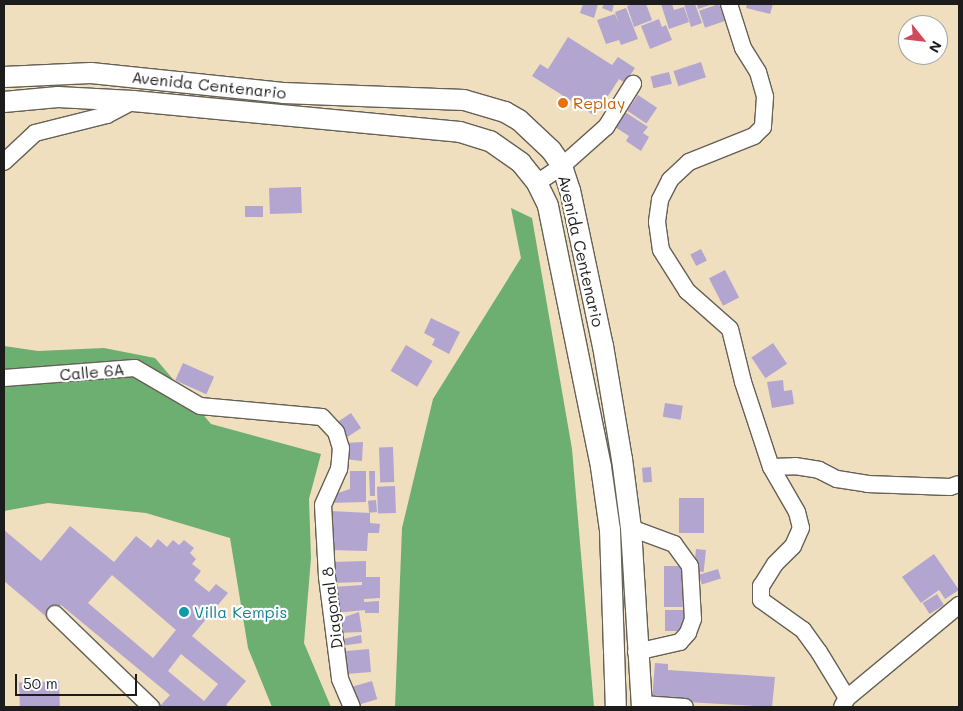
<!DOCTYPE html>
<style>
body{margin:0}
#map{position:relative;width:963px;height:711px;overflow:hidden;background:#efdfbe;font-family:Mali,sans-serif}
div>[style]{position:absolute}
[style*='--x']{left:calc(var(--x)*1px);top:calc(var(--y)*1px);width:calc(var(--w)*1px);rotate:calc(var(--a)*1deg)}
.forest>*{inset:0;background:#6dae71}
.building>*{inset:0;background:#b2a5d0;transform-origin:0 0}
.roads{filter:drop-shadow(1px 0 #666055) drop-shadow(-1px 0 #666055) drop-shadow(0 1px #666055) drop-shadow(0 -1px #666055)}
.minor>*{height:16px;margin:-8px;padding:0 8px;transform-origin:8px;border-radius:8px;background:#fff}
.major>*{height:20px;margin:-10px;padding:0 10px;transform-origin:10px;border-radius:10px;background:#fff}
.dots>*{width:14px;height:14px;translate:-50% -50%;box-sizing:border-box;border:2px solid #fff;border-radius:50%}
span{translate:-50% -50%;white-space:nowrap;text-align:center;line-height:1.15;-webkit-text-stroke:4.5px #fff;paint-order:stroke}
.street-label{font-size:16px;color:#1c1c1c}
.food-label{font-size:16px;color:#c56008}
.left{translate:0 -50%;text-align:left}
.culture-label{font-size:16px;color:#0d838f}
.frame{position:absolute;inset:0;border:5px solid #1c1c1c;pointer-events:none}
.north{position:absolute;left:898px;top:15px;width:50px;height:50px;box-sizing:border-box;background:#fff;border:1px solid #a4a4a4;border-radius:50%;rotate:119deg;font-size:14px;font-weight:700;line-height:20px;text-align:center;color:#1c1c1c}
.north::after{content:'';display:block;margin:auto;width:18px;height:22px;background:#d1495b;clip-path:polygon(50% 0,100% 100%,50% 72%,0 100%)}
.scale{position:absolute;left:15px;top:674px;width:122px;height:22px;box-sizing:border-box;border:2px solid #1c1c1c;border-top:0;padding-left:6px;font-size:15px;line-height:18px;white-space:nowrap;color:#1c1c1c;-webkit-text-stroke:4px #fff;paint-order:stroke}
</style>
<div id="map">
<div class="forest">
<div style="clip-path:polygon(511px 208px,532px 218px,572px 449px,594px 707px,395px 707px,402px 528px,433px 399px,521px 258px)"></div>
<div style="clip-path:polygon(4px 346px,38px 351px,104px 348px,155px 358px,211px 424px,321px 454px,309px 499px,311px 558px,304px 643px,331px 707px,272px 707px,248px 648px,230px 538px,146px 513px,48px 503px,4px 511px)"></div>
</div>
<div class="building">
<div style="clip-path:polygon(583px 4px,598px 4px,594px 18px,580px 13px)"></div>
<div style="clip-path:polygon(604px 4px,614px 4px,612px 12px,602px 8px)"></div>
<div style="clip-path:polygon(633px 4px,646px 4px,652px 20px,634px 27px,627px 6px)"></div>
<div style="clip-path:polygon(661px 4px,672px 4px,674px 10px,684px 7px,689px 22px,669px 29px)"></div>
<div style="clip-path:polygon(684px 4px,695px 4px,702px 23px,691px 27px)"></div>
<div style="clip-path:polygon(697px 4px,713px 4px,698px 9px)"></div>
<div style="left:719px;top:4px;width:18px;height:21px;rotate:71deg"></div>
<div style="clip-path:polygon(747px 4px,773px 4px,770px 14px,746px 8px)"></div>
<div style="clip-path:polygon(626px 8px,638px 39px,621px 45px,619px 40px,606px 44px,597px 20px,615px 14px,619px 23px,615px 12px)"></div>
<div style="clip-path:polygon(659px 19px,662px 27px,666px 25px,672px 40px,650px 49px,641px 26px)"></div>
<div style="clip-path:polygon(568px 37px,612px 65px,618px 57px,635px 68px,625px 83px,619px 79px,595px 116px,532px 76px,540px 64px,548px 69px)"></div>
<div style="left:701px;top:62px;width:16px;height:29px;rotate:72deg"></div>
<div style="left:669px;top:72px;width:12px;height:19px;rotate:76deg"></div>
<div style="left:638px;top:95px;width:23px;height:19px;rotate:34deg"></div>
<div style="clip-path:polygon(625px 112px,648px 127px,643px 133px,649px 137px,641px 151px,626px 141px,629px 136px,615px 127px)"></div>
<div style="left:301px;top:187px;width:26px;height:32px;rotate:88deg"></div>
<div style="left:245px;top:206px;width:18px;height:11px"></div>
<div style="left:701px;top:249px;width:13px;height:12px;rotate:63deg"></div>
<div style="left:725px;top:270px;width:31px;height:18px;rotate:63deg"></div>
<div style="clip-path:polygon(431px 318px,460px 332px,449px 354px,432px 345px,435px 339px,424px 333px)"></div>
<div style="left:773px;top:343px;width:25px;height:26px;rotate:56deg"></div>
<div style="left:406px;top:345px;width:31px;height:30px;rotate:31deg"></div>
<div style="left:183px;top:363px;width:34px;height:19px;rotate:24deg"></div>
<div style="clip-path:polygon(783px 380px,784px 391px,792px 390px,794px 404px,772px 408px,767px 382px)"></div>
<div style="left:665px;top:403px;width:18px;height:14px;rotate:9deg"></div>
<div style="left:351px;top:413px;width:18px;height:19px;rotate:56deg"></div>
<div style="clip-path:polygon(363px 442px,362px 461px,344px 459px,345px 443px)"></div>
<div style="left:393px;top:447px;width:35px;height:14px;rotate:88deg"></div>
<div style="left:651px;top:467px;width:15px;height:9px;rotate:86deg"></div>
<div style="clip-path:polygon(350px 471px,366px 471px,366px 502px,327px 503px,332px 495px,350px 489px)"></div>
<div style="clip-path:polygon(369px 471px,375px 471px,375px 496px,370px 496px)"></div>
<div style="left:395px;top:486px;width:27px;height:18px;rotate:88deg"></div>
<div style="left:679px;top:498px;width:25px;height:35px"></div>
<div style="left:376px;top:500px;width:12px;height:8px;rotate:85deg"></div>
<div style="clip-path:polygon(331px 511px,370px 513px,370px 523px,380px 524px,379px 533px,368px 533px,367px 551px,329px 550px)"></div>
<div style="clip-path:polygon(evenodd,70px 526px,114px 562px,136px 536px,151px 548px,158px 539px,167px 547px,173px 540px,179px 545px,184px 540px,194px 548px,190px 553px,196px 559px,192px 564px,201px 571px,194px 580px,209px 592px,216px 584px,228px 593px,192px 636px,246px 681px,226px 705px,230px 707px,159px 707px,170px 695px,61px 605px,49px 619px,4px 581px,4px 530px,41px 561px,70px 526px,112px 575px,176px 630px,153px 658px,88px 603px,112px 575px,70px 526px,181px 654px,218px 684px,204px 701px,168px 671px,181px 654px)"></div>
<div style="left:696px;top:549px;width:10px;height:22px;rotate:6deg"></div>
<div style="clip-path:polygon(934px 554px,959px 590px,945px 599px,939px 590px,921px 603px,902px 577px)"></div>
<div style="clip-path:polygon(366px 561px,366px 577px,380px 577px,380px 598px,364px 599px,364px 602px,379px 601px,379px 613px,365px 613px,365px 610px,335px 613px,333px 587px,362px 585px,362px 582px,332px 583px,331px 562px)"></div>
<div style="left:664px;top:566px;width:20px;height:41px"></div>
<div style="left:718px;top:569px;width:10px;height:20px;rotate:73deg"></div>
<div style="left:937px;top:594px;width:13px;height:17px;rotate:58deg"></div>
<div style="left:665px;top:610px;width:20px;height:21px"></div>
<div style="clip-path:polygon(359px 612px,362px 632px,337px 633px,336px 620px)"></div>
<div style="clip-path:polygon(361px 635px,362px 643px,340px 646px,338px 640px)"></div>
<div style="left:369px;top:649px;width:23px;height:28px;rotate:85deg"></div>
<div style="clip-path:polygon(655px 663px,668px 664px,668px 670px,775px 677px,772px 707px,652px 700px)"></div>
<div style="left:59px;top:681px;width:26px;height:40px;rotate:88deg"></div>
<div style="left:372px;top:681px;width:19px;height:20px;rotate:74deg"></div>
</div>
<div class="roads">
<div class="minor">
<div style="--x:729;--y:4;--w:46;--a:72.3"></div>
<div style="--x:743;--y:48;--w:28;--a:58"></div>
<div style="--x:758;--y:72;--w:26;--a:74"></div>
<div style="--x:765;--y:97;--w:30;--a:94"></div>
<div style="--x:763;--y:127;--w:13;--a:135"></div>
<div style="--x:754;--y:136;--w:70;--a:158.2"></div>
<div style="--x:689;--y:162;--w:26;--a:137"></div>
<div style="--x:670;--y:180;--w:22;--a:117"></div>
<div style="--x:660;--y:200;--w:22;--a:98"></div>
<div style="--x:657;--y:222;--w:28;--a:82"></div>
<div style="--x:661;--y:250;--w:49;--a:57.6"></div>
<div style="--x:687;--y:291;--w:57;--a:41.5"></div>
<div style="--x:730;--y:329;--w:55;--a:76.2"></div>
<div style="--x:743;--y:382;--w:89;--a:71.8"></div>
<div style="--x:771;--y:467;--w:52;--a:60"></div>
<div style="--x:797;--y:512;--w:16;--a:76"></div>
<div style="--x:801;--y:528;--w:20;--a:114"></div>
<div style="--x:793;--y:546;--w:25;--a:135"></div>
<div style="--x:775;--y:564;--w:26;--a:122"></div>
<div style="--x:761;--y:586;--w:14;--a:90"></div>
<div style="--x:761;--y:600;--w:52;--a:35.5"></div>
<div style="--x:803;--y:630;--w:27;--a:54"></div>
<div style="--x:819;--y:652;--w:54;--a:58.7"></div>
<div style="--x:847;--y:698;--w:10;--a:119"></div>
<div style="--x:4;--y:162;--w:42;--a:-43.1"></div>
<div style="--x:35;--y:133;--w:74;--a:-14"></div>
<div style="--x:107;--y:115;--w:30;--a:-28"></div>
<div style="--x:537;--y:183;--w:30;--a:-34"></div>
<div style="--x:562;--y:166;--w:59;--a:-41.6"></div>
<div style="--x:606;--y:127;--w:51;--a:-57.9"></div>
<div style="--x:4;--y:378;--w:131;--a:-4.4"></div>
<div style="--x:135;--y:368;--w:75;--a:30.3"></div>
<div style="--x:200;--y:406;--w:122;--a:5.2"></div>
<div style="--x:322;--y:417;--w:21;--a:47"></div>
<div style="--x:336;--y:432;--w:17;--a:73"></div>
<div style="--x:341;--y:448;--w:21;--a:95"></div>
<div style="--x:339;--y:469;--w:39;--a:114"></div>
<div style="--x:323;--y:505;--w:72;--a:86.8"></div>
<div style="--x:327;--y:577;--w:103;--a:82.7"></div>
<div style="--x:340;--y:679;--w:30;--a:67"></div>
<div style="--x:771;--y:467;--w:24;--a:-2"></div>
<div style="--x:795;--y:466;--w:24;--a:9"></div>
<div style="--x:819;--y:470;--w:20;--a:27"></div>
<div style="--x:837;--y:479;--w:30;--a:9"></div>
<div style="--x:867;--y:484;--w:83;--a:2.1"></div>
<div style="--x:950;--y:487;--w:9;--a:-18"></div>
<div style="--x:631;--y:528;--w:46;--a:20.4"></div>
<div style="--x:674;--y:544;--w:27;--a:54"></div>
<div style="--x:690;--y:566;--w:53;--a:86.8"></div>
<div style="--x:693;--y:619;--w:15;--a:110"></div>
<div style="--x:688;--y:633;--w:12;--a:132"></div>
<div style="--x:680;--y:642;--w:45;--a:167.2"></div>
<div style="--x:55;--y:614;--w:134;--a:44.1"></div>
<div style="--x:847;--y:698;--w:146;--a:-39.7"></div>
<div style="--x:642;--y:704;--w:43;--a:4"></div>
</div>
<div class="major">
<div style="--x:4;--y:77;--w:87;--a:-2.6"></div>
<div style="--x:91;--y:73;--w:193;--a:5.9"></div>
<div style="--x:283;--y:93;--w:181;--a:2.2"></div>
<div style="--x:464;--y:100;--w:43;--a:16.3"></div>
<div style="--x:505;--y:112;--w:16;--a:30"></div>
<div style="--x:519;--y:120;--w:44;--a:43.2"></div>
<div style="--x:551;--y:150;--w:19;--a:55"></div>
<div style="--x:562;--y:166;--w:25;--a:72"></div>
<div style="--x:570;--y:190;--w:159;--a:78.1"></div>
<div style="--x:603;--y:346;--w:115;--a:80.5"></div>
<div style="--x:622;--y:459;--w:70;--a:82.6"></div>
<div style="--x:631;--y:528;--w:179;--a:86.5"></div>
<div style="--x:4;--y:102;--w:54;--a:-5.3"></div>
<div style="--x:58;--y:97;--w:75;--a:3.1"></div>
<div style="--x:133;--y:101;--w:328;--a:5.4"></div>
<div style="--x:460;--y:132;--w:31;--a:17"></div>
<div style="--x:490;--y:141;--w:38;--a:35"></div>
<div style="--x:521;--y:163;--w:26;--a:51"></div>
<div style="--x:537;--y:183;--w:25;--a:64"></div>
<div style="--x:548;--y:206;--w:266;--a:78.5"></div>
<div style="--x:601;--y:467;--w:64;--a:81.9"></div>
<div style="--x:610;--y:530;--w:177;--a:88.1"></div>
</div>
</div>
<div class="dots">
<div style="left:563px;top:103px;background:#e8710a"></div>
<div style="left:184px;top:612px;background:#0f9aa8"></div>
</div>
<div class="street-label">
<span style="left:209px;top:85px;rotate:6deg">Avenida Centenario</span>
<span style="left:581px;top:251px;rotate:77deg">Avenida Centenario</span>
<span style="left:92px;top:372px;rotate:-5deg">Calle 6A</span>
<span style="left:332px;top:608px;rotate:-97deg">Diagonal 8</span>
</div>
<div class="food-label">
<span class="left" style="left:573px;top:103px">Replay</span>
</div>
<div class="culture-label">
<span class="left" style="left:194px;top:612px">Villa Kempis</span>
</div>
<div class="frame"></div>
<div class="north">N</div>
<div class="scale">50 m</div>
</div>
